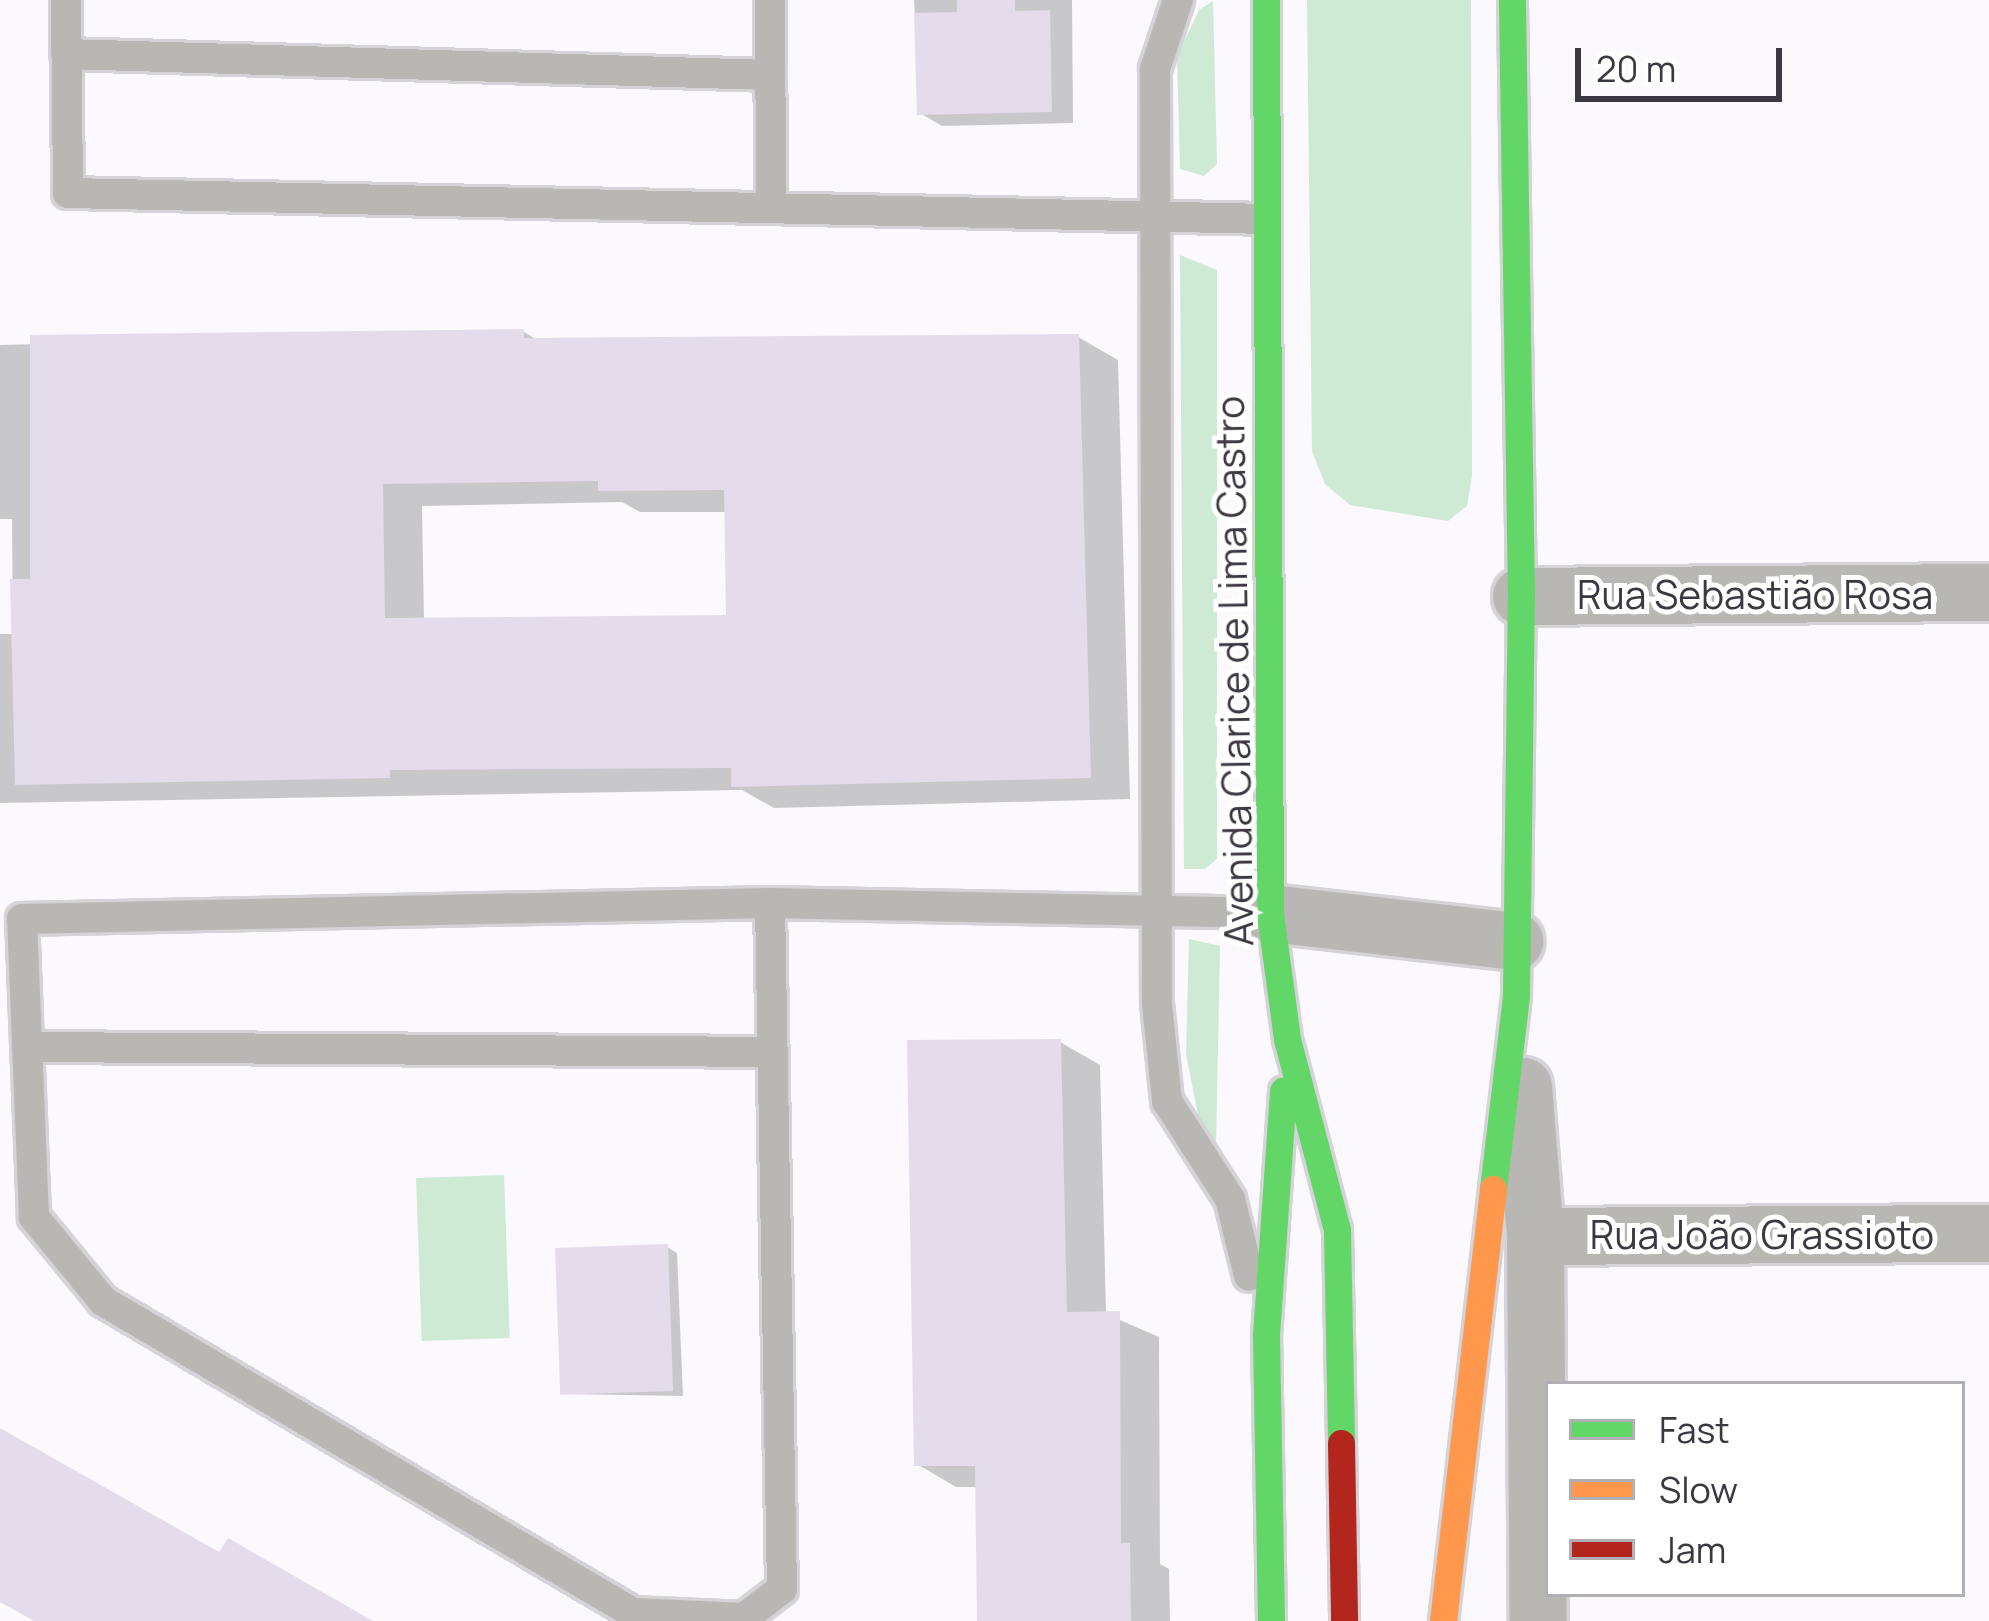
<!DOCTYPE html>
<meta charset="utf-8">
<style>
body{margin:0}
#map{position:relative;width:1989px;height:1621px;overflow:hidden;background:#fbf9fd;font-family:Manrope,sans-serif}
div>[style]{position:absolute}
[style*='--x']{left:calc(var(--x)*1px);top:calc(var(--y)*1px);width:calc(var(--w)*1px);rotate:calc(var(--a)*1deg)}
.green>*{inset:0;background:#cee9d4;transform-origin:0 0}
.shadow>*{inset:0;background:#0003}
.building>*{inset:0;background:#e4dbeb;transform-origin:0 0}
.roads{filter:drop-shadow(3px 0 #d5d3d7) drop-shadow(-3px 0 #d5d3d7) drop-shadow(0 3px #d5d3d7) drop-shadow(0 -3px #d5d3d7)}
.lane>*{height:30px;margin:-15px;padding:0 15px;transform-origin:15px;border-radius:15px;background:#b9b7b4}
.street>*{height:57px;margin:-28.5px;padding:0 28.5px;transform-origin:28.5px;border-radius:28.5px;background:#b9b7b4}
.fast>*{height:27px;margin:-13.5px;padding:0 13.5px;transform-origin:13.5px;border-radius:13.5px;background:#63d668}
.slow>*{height:27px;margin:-13.5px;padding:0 13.5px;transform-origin:13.5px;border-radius:13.5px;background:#ff974d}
.jam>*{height:27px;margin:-13.5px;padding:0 13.5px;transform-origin:13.5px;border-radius:13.5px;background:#b3261e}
span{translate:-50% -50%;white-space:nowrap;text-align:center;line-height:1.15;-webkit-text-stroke:10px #fff;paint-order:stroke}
.street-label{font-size:39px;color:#3d3742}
.legend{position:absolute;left:1545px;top:1381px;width:420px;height:216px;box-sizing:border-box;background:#fff;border:3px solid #b1afb3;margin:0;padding:15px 21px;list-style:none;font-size:36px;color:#3d3742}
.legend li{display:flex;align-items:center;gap:24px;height:60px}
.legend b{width:60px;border:3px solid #b1afb3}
.scale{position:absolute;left:1575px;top:48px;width:207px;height:54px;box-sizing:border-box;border:6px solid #3d3742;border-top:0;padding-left:15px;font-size:36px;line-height:42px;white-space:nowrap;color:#3d3742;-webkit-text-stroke:9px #fff;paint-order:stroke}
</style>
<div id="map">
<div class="green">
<div style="clip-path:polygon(1307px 0,1471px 0,1472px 476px,1467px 506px,1448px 521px,1350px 505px,1325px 484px,1312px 451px)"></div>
<div style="clip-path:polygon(1213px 1px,1217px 164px,1204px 176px,1180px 169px,1177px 56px,1199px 10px)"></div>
<div style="clip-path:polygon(1180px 255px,1217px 270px,1217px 859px,1205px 869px,1184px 869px)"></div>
<div style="clip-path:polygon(1189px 939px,1220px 946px,1216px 1147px,1201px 1129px,1186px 1055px)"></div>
<div style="left:504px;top:1175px;width:163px;height:88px;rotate:88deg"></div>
</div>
<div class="shadow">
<div style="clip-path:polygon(914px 0,1072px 0,1073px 123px,942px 126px,920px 113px)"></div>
<div style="clip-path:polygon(evenodd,524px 332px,539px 341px,1078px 337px,1118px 360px,1130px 799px,774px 808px,742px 790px,0 803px,0 634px,13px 634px,12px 519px,0 519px,0 345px,524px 332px,622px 502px,640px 512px,728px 512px,729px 618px,424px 621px,422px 506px,622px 502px)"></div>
<div style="clip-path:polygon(1060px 1042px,1100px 1065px,1106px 1314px,1159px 1337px,1160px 1564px,1169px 1569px,1170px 1621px,981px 1621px,979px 1487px,956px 1487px,917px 1464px)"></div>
<div style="clip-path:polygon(667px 1247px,677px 1253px,683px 1396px,565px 1394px)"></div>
</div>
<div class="building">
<div style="clip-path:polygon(957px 0,1015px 0,1015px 11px,1050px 10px,1052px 112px,917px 115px,914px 13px,957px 12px)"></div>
<div style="clip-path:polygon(evenodd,524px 329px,524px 338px,1079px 334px,1091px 778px,731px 787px,731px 768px,390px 770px,390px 778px,15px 785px,10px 579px,30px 579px,30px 335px,524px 329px,598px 481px,598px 491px,724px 490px,726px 615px,385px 618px,383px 484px,598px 481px)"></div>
<div style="clip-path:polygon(1061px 1039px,1067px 1312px,1120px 1311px,1121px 1543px,1130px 1543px,1131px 1621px,977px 1621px,975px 1466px,914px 1466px,907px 1040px)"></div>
<div style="left:668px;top:1244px;width:147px;height:113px;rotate:88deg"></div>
<div style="clip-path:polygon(0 1428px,219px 1552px,228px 1538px,373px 1621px,34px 1621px,0 1602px)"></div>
</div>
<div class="roads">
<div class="lane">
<div style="--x:66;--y:0;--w:193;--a:89.4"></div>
<div style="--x:68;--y:193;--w:1198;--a:1.24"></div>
<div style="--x:770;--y:0;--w:208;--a:89.7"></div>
<div style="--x:1178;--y:0;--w:73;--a:108.4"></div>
<div style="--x:1155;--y:69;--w:935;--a:89.88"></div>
<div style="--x:1157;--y:1004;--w:98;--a:84.1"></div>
<div style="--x:1167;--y:1101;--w:117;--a:57.3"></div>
<div style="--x:1230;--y:1199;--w:79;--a:76.1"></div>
<div style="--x:66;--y:54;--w:704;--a:1.71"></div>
<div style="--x:770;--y:903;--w:686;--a:89"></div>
<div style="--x:782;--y:1589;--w:48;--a:142.7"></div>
<div style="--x:744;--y:1618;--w:111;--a:-177.4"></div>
<div style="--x:633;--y:1613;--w:615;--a:-149.52"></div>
<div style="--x:103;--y:1301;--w:109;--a:-129.4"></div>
<div style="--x:34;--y:1217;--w:298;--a:-92.3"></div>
<div style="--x:22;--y:919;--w:748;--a:-1.23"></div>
<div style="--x:770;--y:903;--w:500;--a:1.15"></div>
<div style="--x:27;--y:1047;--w:745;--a:0.38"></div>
</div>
<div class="street">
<div style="--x:1521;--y:596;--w:468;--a:-0.5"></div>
<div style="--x:1270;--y:913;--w:246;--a:6.5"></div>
<div style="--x:1523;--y:1086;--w:150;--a:85.4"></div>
<div style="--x:1535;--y:1236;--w:385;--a:89.6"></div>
<div style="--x:1535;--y:1236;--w:454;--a:-0.4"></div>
</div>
<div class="fast">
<div style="--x:1266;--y:0;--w:913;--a:89.75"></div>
<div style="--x:1270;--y:913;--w:127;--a:82.3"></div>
<div style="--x:1287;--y:1039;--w:197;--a:75.3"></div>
<div style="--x:1337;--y:1230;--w:213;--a:88.9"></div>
<div style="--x:1493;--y:1189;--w:194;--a:-83.2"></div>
<div style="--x:1516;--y:996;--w:400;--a:-89.3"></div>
<div style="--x:1521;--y:596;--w:596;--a:-90.87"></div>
<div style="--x:1271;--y:1621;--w:286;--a:-91"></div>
<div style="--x:1266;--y:1335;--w:245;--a:-86"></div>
</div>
<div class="slow">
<div style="--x:1443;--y:1621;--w:435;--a:-83.4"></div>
</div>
<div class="jam">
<div style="--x:1341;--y:1443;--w:178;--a:89"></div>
</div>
</div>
<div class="street-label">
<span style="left:1755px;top:594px">Rua Sebastião Rosa</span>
<span style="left:1234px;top:671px;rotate:-91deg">Avenida Clarice de Lima Castro</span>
<span style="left:1762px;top:1234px">Rua João Grassioto</span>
</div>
<ul class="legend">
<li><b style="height:15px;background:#63d668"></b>Fast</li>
<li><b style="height:15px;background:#ff974d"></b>Slow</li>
<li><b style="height:15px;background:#b3261e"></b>Jam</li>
</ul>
<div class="scale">20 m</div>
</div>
